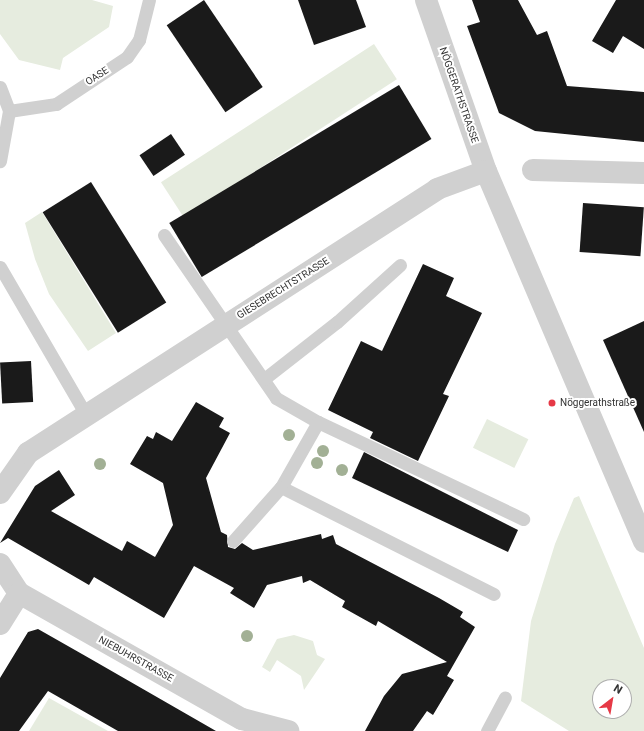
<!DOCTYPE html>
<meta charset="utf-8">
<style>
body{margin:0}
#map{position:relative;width:644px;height:731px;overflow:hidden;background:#fff;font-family:Roboto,sans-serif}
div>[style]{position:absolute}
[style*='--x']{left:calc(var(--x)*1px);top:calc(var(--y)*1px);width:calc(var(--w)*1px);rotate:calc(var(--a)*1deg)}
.green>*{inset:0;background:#e6ecdf;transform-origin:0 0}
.building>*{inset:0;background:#1a1a1a;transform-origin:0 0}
.lane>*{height:13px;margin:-6.5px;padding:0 6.5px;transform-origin:6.5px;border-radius:6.5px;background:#d0d0d0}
.street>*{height:22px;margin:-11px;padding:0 11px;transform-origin:11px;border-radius:11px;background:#d0d0d0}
.trees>*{width:12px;height:12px;margin:-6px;border-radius:50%;background:#a2b095}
.dots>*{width:11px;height:11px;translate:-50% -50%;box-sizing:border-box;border:2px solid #fff;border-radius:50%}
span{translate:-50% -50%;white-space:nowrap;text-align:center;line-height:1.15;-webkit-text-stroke:4px #fff;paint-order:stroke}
.street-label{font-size:10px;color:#333}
.poi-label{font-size:10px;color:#333}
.left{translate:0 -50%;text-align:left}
.north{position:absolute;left:592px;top:679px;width:40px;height:40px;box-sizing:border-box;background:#fff;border:1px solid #adadad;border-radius:50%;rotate:31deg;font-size:11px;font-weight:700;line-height:16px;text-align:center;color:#333}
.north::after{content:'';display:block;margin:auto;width:14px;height:18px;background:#e63946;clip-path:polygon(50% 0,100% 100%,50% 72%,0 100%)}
</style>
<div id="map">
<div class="green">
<div style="clip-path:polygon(0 0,92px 0,113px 6px,109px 27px,63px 58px,60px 70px,19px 60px,0 34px)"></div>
<div style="left:374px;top:44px;width:42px;height:254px;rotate:57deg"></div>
<div style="clip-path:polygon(42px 212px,116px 333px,88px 351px,49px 294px,35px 259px,25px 223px)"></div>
<div style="left:487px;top:419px;width:46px;height:32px;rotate:26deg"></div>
<div style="clip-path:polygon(evenodd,579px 496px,644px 648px,644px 731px,569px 731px,521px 701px,531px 621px,555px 544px,574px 498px,579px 496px,600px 687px,624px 687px,624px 711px,600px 711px,600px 687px)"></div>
<div style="clip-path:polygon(294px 635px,313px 641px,317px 655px,325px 659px,304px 690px,301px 676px,277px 660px,270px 672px,262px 667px,277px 639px)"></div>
<div style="clip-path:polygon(49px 698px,108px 731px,29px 731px)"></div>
</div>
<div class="building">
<div style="left:204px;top:0;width:105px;height:45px;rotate:56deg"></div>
<div style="clip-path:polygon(298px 0,356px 0,366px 27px,314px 45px)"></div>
<div style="clip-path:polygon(472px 0,518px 0,537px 35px,547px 31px,567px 86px,644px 92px,644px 142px,535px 131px,499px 113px,467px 26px,480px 22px)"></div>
<div style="clip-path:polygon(616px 0,644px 0,644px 49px,623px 36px,613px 53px,592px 41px)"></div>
<div style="left:399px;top:85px;width:63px;height:268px;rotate:59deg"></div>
<div style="left:171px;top:134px;width:25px;height:38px;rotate:56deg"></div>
<div style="left:91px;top:182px;width:142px;height:57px;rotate:58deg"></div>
<div style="left:583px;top:203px;width:61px;height:49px;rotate:4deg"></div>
<div style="clip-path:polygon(423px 264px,454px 278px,446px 296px,482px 313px,443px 394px,449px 396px,418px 461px,370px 438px,373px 432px,328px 410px,361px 341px,382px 351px)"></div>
<div style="clip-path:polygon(644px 321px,644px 432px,603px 340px)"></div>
<div style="left:31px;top:361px;width:41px;height:31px;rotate:87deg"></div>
<div style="clip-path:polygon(196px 402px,224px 418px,219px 427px,230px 433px,206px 478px,221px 532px,227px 535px,228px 547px,235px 549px,242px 543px,253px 550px,321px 534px,322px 539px,333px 535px,336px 544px,439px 598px,463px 612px,460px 617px,475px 627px,447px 676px,454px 680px,433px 715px,427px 711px,413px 731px,365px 731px,384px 696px,402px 674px,447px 662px,378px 621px,376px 626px,342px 607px,345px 601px,310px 580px,303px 583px,302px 576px,267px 585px,254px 608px,230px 593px,234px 588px,194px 566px,164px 618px,94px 577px,89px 585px,8px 538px,0 543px,35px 486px,59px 470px,75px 495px,51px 511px,122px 551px,127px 541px,155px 557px,173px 525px,163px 483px,130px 464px,147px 436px,153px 439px,156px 432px,172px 441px)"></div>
<div style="clip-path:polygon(364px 452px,518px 530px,508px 552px,352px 478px)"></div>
<div style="clip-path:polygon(38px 629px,89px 658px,216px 731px,118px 731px,48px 691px,19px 731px,0 731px,0 678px,28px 632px)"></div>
</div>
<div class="lane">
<div style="--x:0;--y:87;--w:26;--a:69"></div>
<div style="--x:9;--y:111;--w:51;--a:100.2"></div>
<div style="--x:9;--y:111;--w:48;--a:-8.5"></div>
<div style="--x:56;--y:104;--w:85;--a:-33.5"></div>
<div style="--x:127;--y:57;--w:21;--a:-55"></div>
<div style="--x:139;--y:40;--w:41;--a:-76"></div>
<div style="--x:164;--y:235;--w:198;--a:55.5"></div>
<div style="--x:276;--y:398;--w:48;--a:29.7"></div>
<div style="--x:318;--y:422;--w:75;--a:119.6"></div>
<div style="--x:281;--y:487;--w:238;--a:26.7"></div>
<div style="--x:0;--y:267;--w:171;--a:59.8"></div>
<div style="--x:264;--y:379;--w:93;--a:-38"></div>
<div style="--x:337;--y:322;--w:85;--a:-42.1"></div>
<div style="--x:318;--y:422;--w:227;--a:25.3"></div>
<div style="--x:233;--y:541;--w:72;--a:-48.4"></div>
<div style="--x:487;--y:731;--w:38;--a:-62"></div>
</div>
<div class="street">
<div style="--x:426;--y:0;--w:181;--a:70.7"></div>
<div style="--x:486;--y:171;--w:403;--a:66.9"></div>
<div style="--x:533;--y:170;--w:111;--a:1.5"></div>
<div style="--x:0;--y:493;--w:49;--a:-55"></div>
<div style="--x:28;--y:453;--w:487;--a:-32.8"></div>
<div style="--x:437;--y:189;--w:52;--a:-20.2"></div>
<div style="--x:0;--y:564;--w:35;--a:57"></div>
<div style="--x:19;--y:593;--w:256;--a:29.5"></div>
<div style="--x:242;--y:719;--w:48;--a:14.6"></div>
<div style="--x:0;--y:624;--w:36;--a:-58"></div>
</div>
<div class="trees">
<div style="left:289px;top:435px"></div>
<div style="left:323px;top:451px"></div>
<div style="left:317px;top:463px"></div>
<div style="left:100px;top:464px"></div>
<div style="left:342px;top:470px"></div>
<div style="left:247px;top:636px"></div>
</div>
<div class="dots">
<div style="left:552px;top:403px;background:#e63946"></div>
</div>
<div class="street-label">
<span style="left:97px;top:76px;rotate:-33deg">OASE</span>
<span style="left:459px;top:95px;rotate:71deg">NÖGGERATHSTRASSE</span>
<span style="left:283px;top:288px;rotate:-32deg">GIESEBRECHTSTRASSE</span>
<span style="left:136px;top:659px;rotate:29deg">NIEBUHRSTRASSE</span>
</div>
<div class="poi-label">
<span class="left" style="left:560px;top:403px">Nöggerathstraße</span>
</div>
<div class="north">N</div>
</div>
